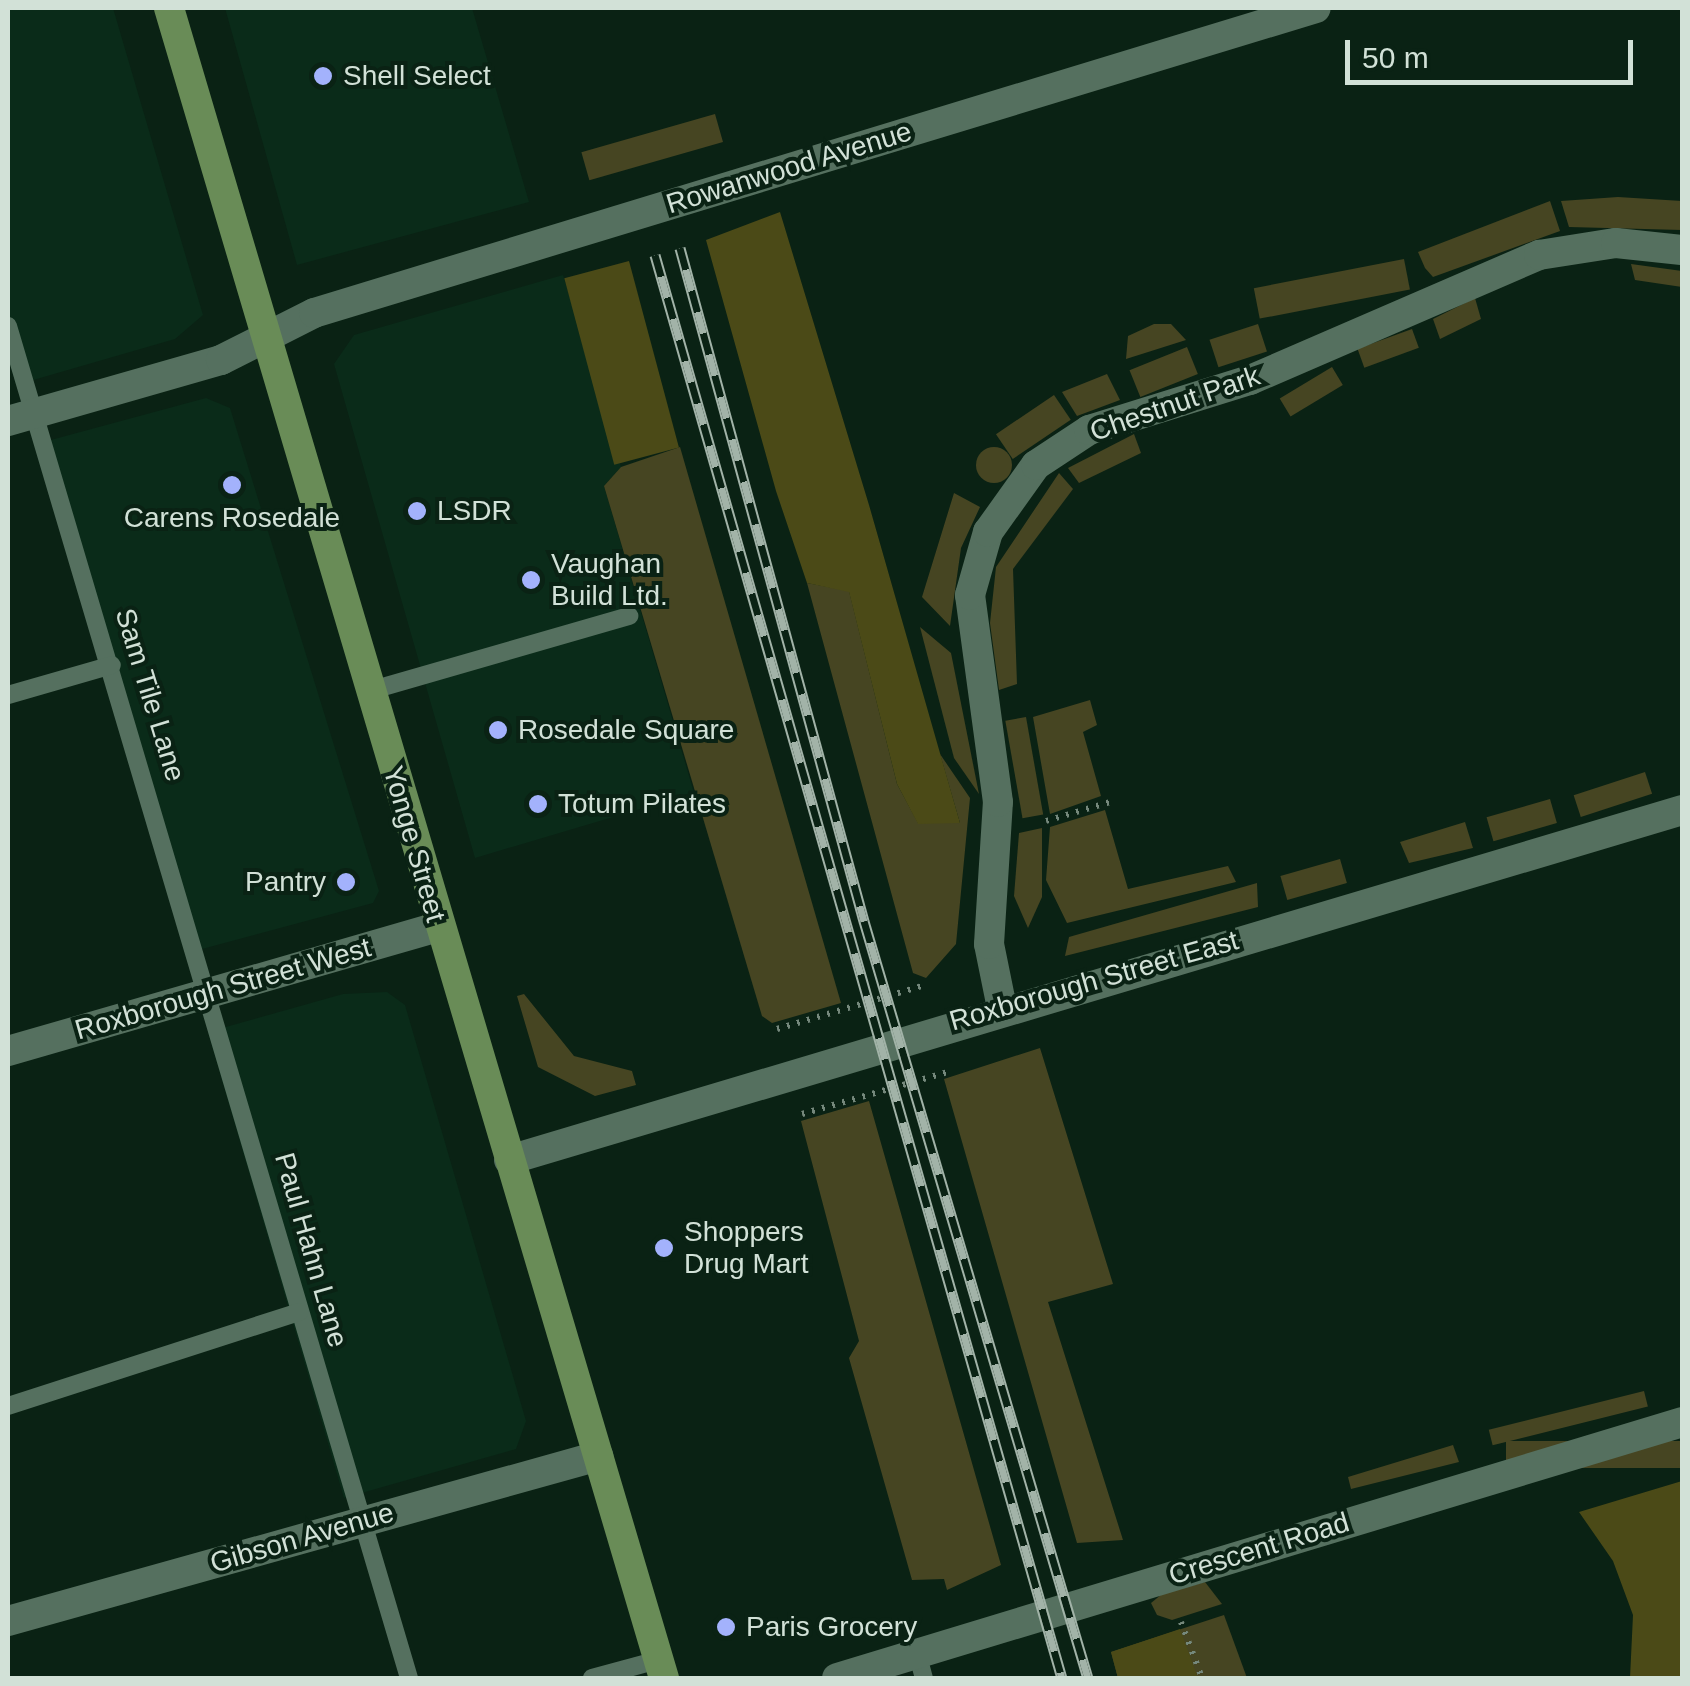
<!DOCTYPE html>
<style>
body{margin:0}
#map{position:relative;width:1690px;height:1686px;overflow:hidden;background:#0a2214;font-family:Arial,sans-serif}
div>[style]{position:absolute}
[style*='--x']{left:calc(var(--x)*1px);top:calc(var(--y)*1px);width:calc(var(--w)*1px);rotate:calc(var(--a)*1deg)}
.built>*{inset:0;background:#0a2b19}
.green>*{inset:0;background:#464522;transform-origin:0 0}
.round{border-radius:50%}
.forest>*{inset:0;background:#4b4a17;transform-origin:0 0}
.path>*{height:6px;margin-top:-3px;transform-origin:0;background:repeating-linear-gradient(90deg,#75887c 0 2.5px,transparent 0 10.5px)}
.lane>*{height:18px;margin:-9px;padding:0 9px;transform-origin:9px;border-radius:9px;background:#55705f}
.street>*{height:30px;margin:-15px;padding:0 15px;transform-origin:15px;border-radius:15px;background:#55705f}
.primary>*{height:30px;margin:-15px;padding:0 15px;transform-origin:15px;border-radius:15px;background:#698c57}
.rail>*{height:11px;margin-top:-5.5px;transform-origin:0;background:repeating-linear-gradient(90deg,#0a2214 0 22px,#a2b3a8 0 44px);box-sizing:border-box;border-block:2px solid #a2b3a8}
.dots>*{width:28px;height:28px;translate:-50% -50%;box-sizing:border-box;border:5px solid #0a2214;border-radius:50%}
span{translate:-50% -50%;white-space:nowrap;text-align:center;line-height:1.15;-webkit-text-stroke:8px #0a2214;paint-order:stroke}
.poi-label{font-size:28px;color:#d2e1d7}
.left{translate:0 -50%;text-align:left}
.right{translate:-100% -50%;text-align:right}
.street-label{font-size:28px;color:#d2e1d7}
.frame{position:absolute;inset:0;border:10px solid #d2e1d7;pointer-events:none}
.scale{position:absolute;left:1345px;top:40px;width:288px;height:45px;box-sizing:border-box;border:5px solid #d2e1d7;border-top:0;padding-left:12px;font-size:30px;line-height:35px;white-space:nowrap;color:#d2e1d7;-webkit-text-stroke:8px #0a2214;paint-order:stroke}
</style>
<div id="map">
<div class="built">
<div style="clip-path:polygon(8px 8px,113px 8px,203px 315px,175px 339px,16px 385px,8px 356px)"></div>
<div style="clip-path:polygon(225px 8px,472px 8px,529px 202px,297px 265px)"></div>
<div style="clip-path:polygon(563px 275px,621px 467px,604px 486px,694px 793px,475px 858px,334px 364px,354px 335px)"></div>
<div style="clip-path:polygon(206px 398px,230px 408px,379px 891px,373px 903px,191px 952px,36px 444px)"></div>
<div style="clip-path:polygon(387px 992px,405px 1005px,526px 1421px,516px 1449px,344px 1498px,208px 1032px,343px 994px)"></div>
</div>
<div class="green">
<div style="left:715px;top:114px;width:29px;height:139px;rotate:74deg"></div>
<div style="clip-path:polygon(1618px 197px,1682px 201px,1682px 230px,1569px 227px,1561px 201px)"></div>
<div style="clip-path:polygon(1550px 201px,1560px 231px,1433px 277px,1425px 268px,1418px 252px)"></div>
<div style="left:1404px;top:259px;width:31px;height:153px;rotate:79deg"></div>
<div style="clip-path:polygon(1631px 264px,1682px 271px,1682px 287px,1635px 280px)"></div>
<div style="clip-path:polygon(1475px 298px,1481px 319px,1440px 339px,1433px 319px)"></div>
<div style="clip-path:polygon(1154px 324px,1171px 324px,1186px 340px,1126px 359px,1128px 336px)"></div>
<div style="left:1258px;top:324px;width:29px;height:51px;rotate:72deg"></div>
<div style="left:1412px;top:329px;width:20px;height:58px;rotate:70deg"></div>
<div style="left:1187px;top:347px;width:29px;height:62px;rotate:68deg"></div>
<div style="left:1332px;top:367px;width:21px;height:61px;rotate:59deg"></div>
<div style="clip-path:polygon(1107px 374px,1120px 400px,1077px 416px,1062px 392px)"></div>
<div style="left:1054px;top:395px;width:30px;height:70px;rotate:56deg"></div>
<div style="clip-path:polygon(1134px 434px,1141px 453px,1079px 483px,1068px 468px)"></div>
<div class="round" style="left:976px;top:447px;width:36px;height:36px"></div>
<div style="clip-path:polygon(680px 447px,841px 1003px,772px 1023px,762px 1016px,604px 486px,621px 467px)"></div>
<div style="clip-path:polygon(1059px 473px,1073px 489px,1013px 569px,1017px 684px,999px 690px,990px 623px,996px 567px)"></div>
<div style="clip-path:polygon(954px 493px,980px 507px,961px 548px,950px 626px,922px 597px)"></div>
<div style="clip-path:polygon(807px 583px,849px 591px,897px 784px,918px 823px,960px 823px,940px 754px,970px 798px,956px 944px,926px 978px,913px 973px)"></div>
<div style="clip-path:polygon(920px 627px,951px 653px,979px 794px,954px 758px)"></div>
<div style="clip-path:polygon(1090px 700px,1097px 725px,1083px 732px,1101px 796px,1050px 814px,1033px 717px)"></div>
<div style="left:1026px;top:717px;width:99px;height:21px;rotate:80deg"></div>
<div style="left:1645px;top:772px;width:23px;height:75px;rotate:72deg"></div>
<div style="left:1550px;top:799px;width:25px;height:66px;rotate:74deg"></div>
<div style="clip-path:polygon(1105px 810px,1128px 889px,1228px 866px,1236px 882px,1067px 923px,1046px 880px,1050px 827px)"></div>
<div style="clip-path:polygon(1465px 822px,1473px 848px,1409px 863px,1400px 842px)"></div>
<div style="clip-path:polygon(1042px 828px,1042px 897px,1028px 928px,1014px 896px,1019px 833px)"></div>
<div style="left:1340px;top:859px;width:25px;height:62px;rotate:74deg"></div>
<div style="clip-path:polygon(1257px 883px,1258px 907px,1065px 956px,1069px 937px)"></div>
<div style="clip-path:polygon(524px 994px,574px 1056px,632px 1071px,636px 1085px,595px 1096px,538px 1067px,517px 996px)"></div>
<div style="clip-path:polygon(1040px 1048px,1113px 1284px,1048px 1302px,1123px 1540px,1077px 1543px,944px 1079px)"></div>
<div style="clip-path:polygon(869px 1101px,1001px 1565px,947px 1590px,944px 1579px,912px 1580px,849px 1358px,859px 1341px,801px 1121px)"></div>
<div style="left:1644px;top:1391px;width:16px;height:160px;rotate:76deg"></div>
<div style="left:1682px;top:1441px;width:27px;height:176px;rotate:90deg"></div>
<div style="clip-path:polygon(1453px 1445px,1459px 1462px,1351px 1489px,1348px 1477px)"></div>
<div style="clip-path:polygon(1205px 1582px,1222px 1604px,1172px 1620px,1157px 1615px,1151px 1603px,1162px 1594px)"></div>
<div style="clip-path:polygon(1224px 1615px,1247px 1678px,1118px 1678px,1111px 1652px)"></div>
</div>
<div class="forest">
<div style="clip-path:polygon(780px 212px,869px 505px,960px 823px,918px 824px,897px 784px,849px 592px,807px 583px,776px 491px,706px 240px)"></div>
<div style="left:629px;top:261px;width:193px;height:67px;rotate:75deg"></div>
<div style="clip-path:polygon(1682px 1481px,1682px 1678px,1630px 1678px,1633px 1615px,1613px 1561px,1579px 1512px)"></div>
<div style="clip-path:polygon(1180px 1629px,1198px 1678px,1118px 1678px,1111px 1652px)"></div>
</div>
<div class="path">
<div style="--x:1046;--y:821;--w:70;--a:-16.6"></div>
<div style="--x:777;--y:1029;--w:155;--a:-16.5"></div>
<div style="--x:802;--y:1114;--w:155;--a:-16.1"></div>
<div style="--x:1181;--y:1622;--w:60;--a:69.4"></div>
</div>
<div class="lane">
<div style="--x:8;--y:326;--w:1410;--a:73.48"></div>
<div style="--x:369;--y:691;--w:271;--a:-16.1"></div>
<div style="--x:8;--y:695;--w:108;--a:-16.1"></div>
<div style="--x:8;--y:1406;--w:306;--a:-17.9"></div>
<div style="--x:918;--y:1656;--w:23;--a:75"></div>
<div style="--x:592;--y:1678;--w:68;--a:-15.3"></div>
</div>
<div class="street">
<div style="--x:8;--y:421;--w:222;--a:-16"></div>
<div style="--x:221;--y:360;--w:104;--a:-26.8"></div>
<div style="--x:314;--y:313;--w:1047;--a:-16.93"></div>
<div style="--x:1002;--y:1008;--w:65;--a:-101.5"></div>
<div style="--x:989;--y:944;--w:142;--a:-86.4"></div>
<div style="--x:998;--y:802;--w:209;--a:-97.7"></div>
<div style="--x:970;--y:595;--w:66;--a:-74.1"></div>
<div style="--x:988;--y:532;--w:82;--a:-54.4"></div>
<div style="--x:1036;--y:465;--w:64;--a:-33.4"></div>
<div style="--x:1089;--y:430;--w:169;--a:-17.3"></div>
<div style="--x:1250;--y:380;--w:315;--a:-23.4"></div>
<div style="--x:1539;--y:255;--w:78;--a:-8.9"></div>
<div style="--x:1616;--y:243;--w:66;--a:6.1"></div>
<div style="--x:8;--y:1051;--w:448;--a:-16.1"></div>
<div style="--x:509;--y:1160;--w:1224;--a:-16.61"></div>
<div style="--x:8;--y:1621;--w:613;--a:-15.62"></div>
<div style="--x:837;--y:1678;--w:883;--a:-16.85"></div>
</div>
<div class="primary">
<div style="--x:169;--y:8;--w:1742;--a:73.49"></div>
</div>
<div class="rail">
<div style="--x:680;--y:248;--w:698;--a:74.71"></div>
<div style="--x:864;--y:921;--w:789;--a:73.52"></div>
<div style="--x:655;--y:255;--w:1480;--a:74.04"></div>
</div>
<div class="dots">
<div style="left:323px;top:76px;background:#a3b2fc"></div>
<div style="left:232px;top:485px;background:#a3b2fc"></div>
<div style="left:417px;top:511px;background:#a3b2fc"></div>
<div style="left:531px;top:580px;background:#a3b2fc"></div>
<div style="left:498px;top:730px;background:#a3b2fc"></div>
<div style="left:538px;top:804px;background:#a3b2fc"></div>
<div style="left:346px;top:882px;background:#a3b2fc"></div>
<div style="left:664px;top:1248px;background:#a3b2fc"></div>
<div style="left:726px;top:1627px;background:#a3b2fc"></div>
</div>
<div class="poi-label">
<span class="left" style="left:343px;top:76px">Shell Select</span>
<span class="left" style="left:437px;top:511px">LSDR</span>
<span style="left:232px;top:518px">Carens Rosedale</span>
<span class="left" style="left:551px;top:580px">Vaughan<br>Build Ltd.</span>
<span class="left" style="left:518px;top:730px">Rosedale Square</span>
<span class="left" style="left:558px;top:804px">Totum Pilates</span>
<span class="right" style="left:326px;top:882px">Pantry</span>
<span class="left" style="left:684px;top:1248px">Shoppers<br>Drug Mart</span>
<span class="left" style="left:746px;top:1627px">Paris Grocery</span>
</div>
<div class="street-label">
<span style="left:789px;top:168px;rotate:-17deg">Rowanwood Avenue</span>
<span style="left:1175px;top:404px;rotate:-19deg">Chestnut Park</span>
<span style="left:150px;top:695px;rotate:73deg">Sam Tile Lane</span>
<span style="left:414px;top:844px;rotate:74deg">Yonge Street</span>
<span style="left:1094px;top:981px;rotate:-16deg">Roxborough Street East</span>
<span style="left:223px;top:989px;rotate:-16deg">Roxborough Street West</span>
<span style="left:311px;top:1250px;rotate:74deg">Paul Hahn Lane</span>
<span style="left:302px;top:1538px;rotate:-16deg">Gibson Avenue</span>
<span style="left:1259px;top:1549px;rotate:-17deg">Crescent Road</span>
</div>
<div class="frame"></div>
<div class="scale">50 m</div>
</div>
